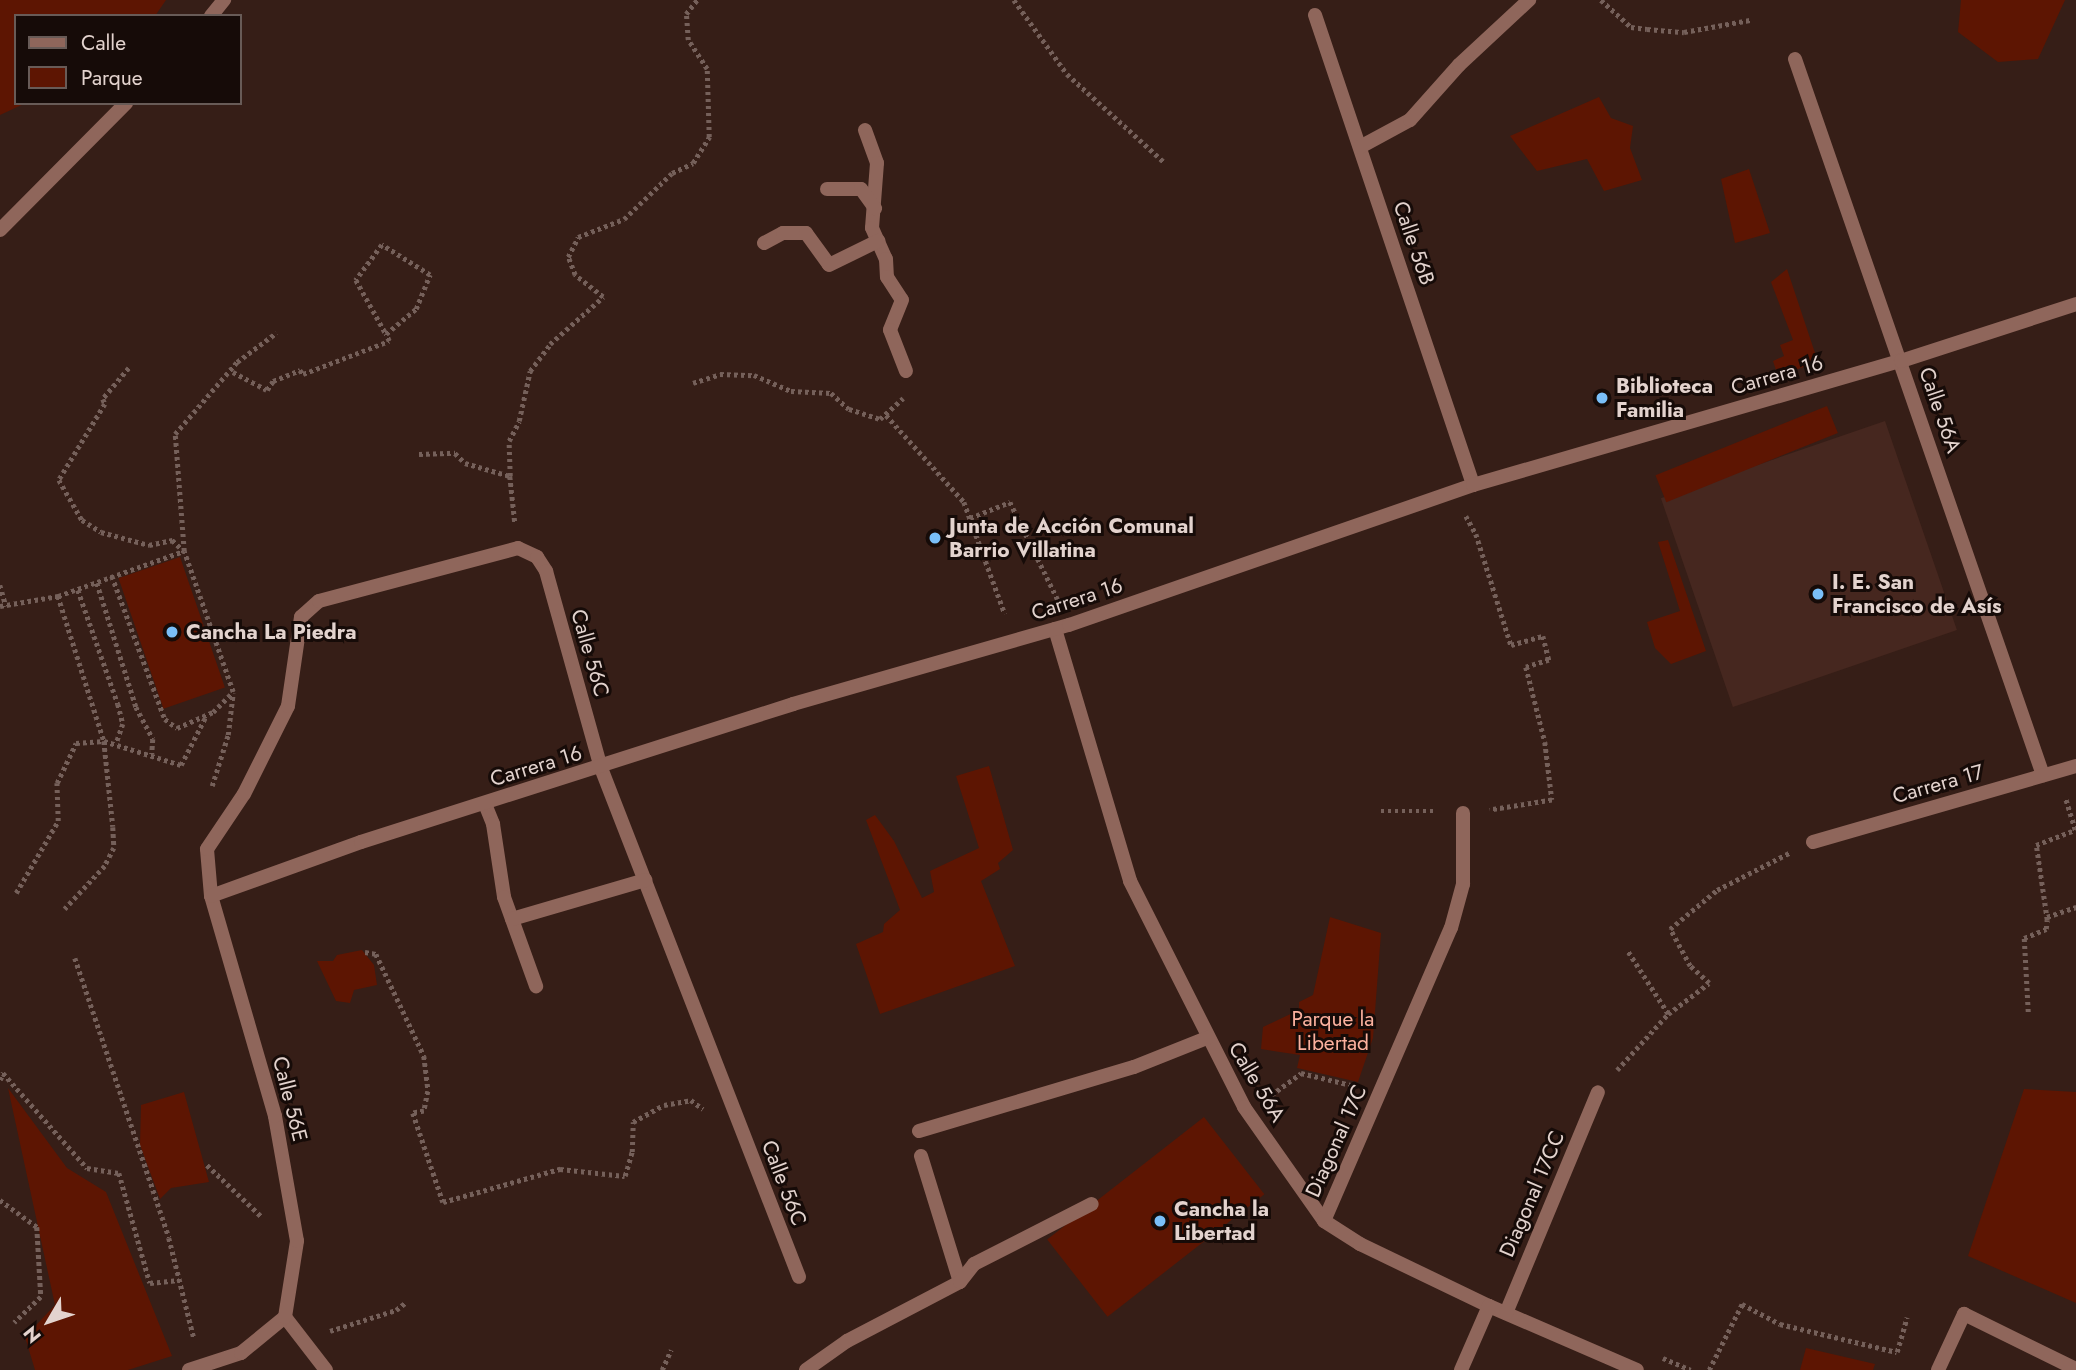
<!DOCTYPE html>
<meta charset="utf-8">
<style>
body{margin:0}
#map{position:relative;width:2076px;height:1370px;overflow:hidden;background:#361e17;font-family:Jost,sans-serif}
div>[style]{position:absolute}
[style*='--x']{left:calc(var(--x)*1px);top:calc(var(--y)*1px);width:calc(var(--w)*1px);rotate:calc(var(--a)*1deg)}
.built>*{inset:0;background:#46271f;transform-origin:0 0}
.green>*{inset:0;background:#5d1502;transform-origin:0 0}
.path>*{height:4.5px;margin-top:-2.25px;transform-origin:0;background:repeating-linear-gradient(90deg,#75605a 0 3.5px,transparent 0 7px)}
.pedestrian>*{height:14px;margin:-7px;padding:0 7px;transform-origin:7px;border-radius:7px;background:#8f665b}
.minor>*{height:14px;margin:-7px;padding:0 7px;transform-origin:7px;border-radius:7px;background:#8f665b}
.tertiary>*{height:14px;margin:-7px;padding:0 7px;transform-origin:7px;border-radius:7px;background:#8f665b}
.dots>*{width:19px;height:19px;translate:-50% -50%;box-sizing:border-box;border:4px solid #160b08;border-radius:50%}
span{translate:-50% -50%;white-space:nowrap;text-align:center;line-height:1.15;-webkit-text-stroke:6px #160b08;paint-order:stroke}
.street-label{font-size:21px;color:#e3d3ce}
.poi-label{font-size:21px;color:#e3d3ce;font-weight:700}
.left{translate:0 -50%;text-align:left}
.park-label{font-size:21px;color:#fcb19e}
.legend{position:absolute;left:14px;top:14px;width:228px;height:91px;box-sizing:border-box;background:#160b08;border:2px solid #685b57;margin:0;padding:9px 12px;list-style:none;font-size:21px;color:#e3d3ce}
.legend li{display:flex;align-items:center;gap:14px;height:35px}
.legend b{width:35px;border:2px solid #685b57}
.north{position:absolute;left:14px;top:1286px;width:70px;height:70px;-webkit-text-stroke:5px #160b08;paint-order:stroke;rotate:231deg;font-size:19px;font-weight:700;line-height:28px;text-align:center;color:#e3d3ce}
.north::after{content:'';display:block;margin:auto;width:24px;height:32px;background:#e3d3ce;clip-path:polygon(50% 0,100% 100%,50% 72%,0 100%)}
</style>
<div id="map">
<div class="built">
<div style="left:1885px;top:421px;width:221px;height:237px;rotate:71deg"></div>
</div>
<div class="green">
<div style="clip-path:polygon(0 0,166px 0,155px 16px,16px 16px,16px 103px,26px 103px,0 115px)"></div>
<div style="clip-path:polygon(1961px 0,2065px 0,2038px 59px,1998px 62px,1958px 32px)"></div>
<div style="clip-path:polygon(1599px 97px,1611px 118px,1633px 126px,1630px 148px,1642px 180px,1604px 191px,1587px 159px,1537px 171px,1510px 136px)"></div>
<div style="clip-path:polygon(1749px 169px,1770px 233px,1735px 243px,1721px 179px)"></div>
<div style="clip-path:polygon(1787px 269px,1818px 362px,1778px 376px,1773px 361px,1784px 356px,1780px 345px,1793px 340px,1771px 282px)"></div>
<div style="left:1827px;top:406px;width:29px;height:185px;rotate:68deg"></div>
<div style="clip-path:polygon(1668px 540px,1706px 651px,1671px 664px,1655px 648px,1647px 622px,1680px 611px,1658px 542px)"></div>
<div style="left:180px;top:557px;width:138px;height:65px;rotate:71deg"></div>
<div style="clip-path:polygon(989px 766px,1013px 850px,998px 863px,1000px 869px,981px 881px,1015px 966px,880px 1014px,856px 944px,883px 932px,884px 924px,900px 910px,866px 820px,875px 815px,894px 841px,922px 898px,934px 892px,930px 871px,979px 848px,956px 776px)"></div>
<div style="clip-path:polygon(1330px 917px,1381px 933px,1373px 1038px,1358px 1082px,1297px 1068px,1300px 1055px,1261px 1049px,1263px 1027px,1299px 1010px,1299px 1002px,1313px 995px)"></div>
<div style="clip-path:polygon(362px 950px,374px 965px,377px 985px,354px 990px,350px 1003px,336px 1001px,317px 961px,333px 961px,337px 955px)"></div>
<div style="clip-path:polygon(8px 1088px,67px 1168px,106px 1192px,172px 1356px,128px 1370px,35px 1370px,25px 1337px,55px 1305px)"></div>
<div style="clip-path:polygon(2024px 1089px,2076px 1092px,2076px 1303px,1968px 1256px)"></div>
<div style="clip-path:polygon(184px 1092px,209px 1182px,171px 1188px,160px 1199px,140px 1145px,141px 1105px)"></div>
<div style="left:1204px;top:1117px;width:98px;height:199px;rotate:52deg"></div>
<div style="clip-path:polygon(1806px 1348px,1875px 1364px,1873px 1370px,1800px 1370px)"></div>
</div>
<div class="path">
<div style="--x:1014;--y:0;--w:91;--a:54.4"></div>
<div style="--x:1067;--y:74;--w:132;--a:42.2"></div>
<div style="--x:1601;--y:0;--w:40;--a:42"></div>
<div style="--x:1631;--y:27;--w:16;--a:7"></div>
<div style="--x:1647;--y:29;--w:37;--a:5"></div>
<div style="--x:1684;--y:32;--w:67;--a:-10.3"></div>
<div style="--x:129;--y:368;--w:40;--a:130"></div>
<div style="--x:103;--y:399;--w:5;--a:68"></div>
<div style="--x:105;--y:404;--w:89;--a:121.2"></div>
<div style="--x:59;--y:480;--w:46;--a:60.1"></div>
<div style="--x:82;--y:520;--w:22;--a:32"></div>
<div style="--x:101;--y:532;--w:50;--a:15.2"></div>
<div style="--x:149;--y:545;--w:24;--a:-12"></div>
<div style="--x:172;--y:540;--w:16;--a:43"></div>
<div style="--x:233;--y:372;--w:38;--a:28"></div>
<div style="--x:267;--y:390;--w:11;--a:-56"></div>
<div style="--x:273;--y:381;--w:29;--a:-22"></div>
<div style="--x:300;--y:370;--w:5;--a:53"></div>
<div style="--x:303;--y:374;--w:92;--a:-21"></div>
<div style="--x:389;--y:341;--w:8;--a:-113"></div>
<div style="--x:386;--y:334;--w:39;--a:-40"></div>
<div style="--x:416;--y:309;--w:37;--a:-68"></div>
<div style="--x:430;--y:275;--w:57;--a:-148"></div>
<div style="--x:382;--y:245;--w:44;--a:126.6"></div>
<div style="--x:356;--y:280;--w:62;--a:60.9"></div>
<div style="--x:693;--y:383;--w:28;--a:-18"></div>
<div style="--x:720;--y:374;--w:34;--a:2"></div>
<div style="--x:754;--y:375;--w:40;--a:23.4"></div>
<div style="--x:791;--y:391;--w:40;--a:2.9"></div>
<div style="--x:831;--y:393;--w:24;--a:42"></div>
<div style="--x:849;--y:409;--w:33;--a:18"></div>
<div style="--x:880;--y:419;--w:31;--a:-42"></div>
<div style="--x:886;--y:415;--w:117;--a:48.1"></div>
<div style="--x:964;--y:502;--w:119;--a:69.9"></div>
<div style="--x:419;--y:454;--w:36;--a:-2"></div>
<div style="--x:455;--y:453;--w:14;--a:45"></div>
<div style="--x:465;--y:463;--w:47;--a:16.1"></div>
<div style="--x:510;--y:476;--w:47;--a:83.9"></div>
<div style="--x:510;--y:476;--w:35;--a:-92"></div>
<div style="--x:509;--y:441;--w:22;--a:-63"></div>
<div style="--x:519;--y:421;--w:51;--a:-77.6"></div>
<div style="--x:530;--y:371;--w:34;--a:-53"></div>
<div style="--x:550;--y:344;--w:71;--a:-41.6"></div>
<div style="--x:603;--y:297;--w:36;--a:-142"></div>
<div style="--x:575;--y:275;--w:19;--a:-111"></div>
<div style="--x:568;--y:257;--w:22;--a:-63"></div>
<div style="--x:578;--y:237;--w:49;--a:-21.4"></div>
<div style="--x:624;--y:219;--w:66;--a:-43.8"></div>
<div style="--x:672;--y:173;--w:23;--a:-25"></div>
<div style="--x:693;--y:163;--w:31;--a:-58"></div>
<div style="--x:709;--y:137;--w:68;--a:-91.7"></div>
<div style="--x:707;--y:69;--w:35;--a:-123"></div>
<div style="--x:688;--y:40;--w:26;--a:-94"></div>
<div style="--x:686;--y:14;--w:18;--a:-52"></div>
<div style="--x:1466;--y:516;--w:21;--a:61"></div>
<div style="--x:1476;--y:534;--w:116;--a:72.5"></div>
<div style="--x:1511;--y:645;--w:33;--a:-16"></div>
<div style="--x:1543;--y:636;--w:25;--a:76"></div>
<div style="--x:1549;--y:660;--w:24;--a:163"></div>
<div style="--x:1526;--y:667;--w:77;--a:75.8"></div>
<div style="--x:1545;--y:742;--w:58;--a:83.1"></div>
<div style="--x:1552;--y:800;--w:63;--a:170.8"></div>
<div style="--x:970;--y:518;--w:43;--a:-21.8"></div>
<div style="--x:1010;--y:502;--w:109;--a:63.9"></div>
<div style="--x:112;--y:576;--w:153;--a:69.7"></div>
<div style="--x:165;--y:719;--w:15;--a:37"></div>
<div style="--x:177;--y:728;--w:39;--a:-24"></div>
<div style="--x:213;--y:712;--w:28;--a:-45"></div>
<div style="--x:233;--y:692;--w:149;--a:-109.2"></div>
<div style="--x:184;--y:551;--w:117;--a:-94.4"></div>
<div style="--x:175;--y:434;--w:95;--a:-49.3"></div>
<div style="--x:237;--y:362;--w:49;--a:-36.6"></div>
<div style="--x:97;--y:583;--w:130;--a:72.5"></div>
<div style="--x:136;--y:707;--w:36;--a:62"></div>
<div style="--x:153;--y:739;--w:15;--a:94"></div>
<div style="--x:0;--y:585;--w:22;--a:74"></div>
<div style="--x:78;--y:590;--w:121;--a:70.7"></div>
<div style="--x:118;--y:704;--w:21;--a:76"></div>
<div style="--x:123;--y:724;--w:21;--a:109"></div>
<div style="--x:58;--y:596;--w:152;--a:72.4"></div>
<div style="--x:104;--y:741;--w:86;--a:84"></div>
<div style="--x:113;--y:827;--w:21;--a:87"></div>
<div style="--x:114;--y:848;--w:20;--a:117"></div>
<div style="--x:105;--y:866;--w:59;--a:132.9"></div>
<div style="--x:0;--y:606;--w:59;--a:-9.8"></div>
<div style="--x:58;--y:596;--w:134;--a:-19.7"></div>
<div style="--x:212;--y:786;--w:53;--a:-72.6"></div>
<div style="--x:228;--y:735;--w:42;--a:-83.2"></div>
<div style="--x:1381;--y:811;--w:55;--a:0"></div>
<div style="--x:16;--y:893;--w:83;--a:-59.7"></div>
<div style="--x:58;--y:821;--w:38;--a:-92"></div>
<div style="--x:57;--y:783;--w:44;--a:-64.6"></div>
<div style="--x:76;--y:743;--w:28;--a:-4"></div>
<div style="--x:104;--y:741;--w:81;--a:17.3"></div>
<div style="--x:181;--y:765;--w:55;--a:-63"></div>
<div style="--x:2047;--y:917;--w:31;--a:-19"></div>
<div style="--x:365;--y:952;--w:11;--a:10"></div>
<div style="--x:376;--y:954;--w:113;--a:64.8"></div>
<div style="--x:424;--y:1056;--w:35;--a:83"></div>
<div style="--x:428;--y:1091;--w:20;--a:101"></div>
<div style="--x:424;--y:1111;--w:11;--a:170"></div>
<div style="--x:413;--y:1113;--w:94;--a:71.4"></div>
<div style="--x:443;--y:1202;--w:122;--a:-15.8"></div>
<div style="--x:560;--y:1169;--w:65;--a:6.1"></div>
<div style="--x:625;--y:1176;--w:25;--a:-74"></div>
<div style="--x:632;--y:1152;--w:30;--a:-88"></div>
<div style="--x:633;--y:1122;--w:35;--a:-29"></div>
<div style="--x:664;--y:1105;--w:27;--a:-10"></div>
<div style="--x:691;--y:1100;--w:15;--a:37"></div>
<div style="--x:75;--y:958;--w:295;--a:71.4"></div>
<div style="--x:169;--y:1238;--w:103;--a:76"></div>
<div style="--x:2028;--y:1012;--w:74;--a:-93.1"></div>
<div style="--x:2024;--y:938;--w:24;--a:-22"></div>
<div style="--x:2046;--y:929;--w:9;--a:-84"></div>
<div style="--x:2047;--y:920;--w:76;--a:-98.3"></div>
<div style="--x:2036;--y:845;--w:42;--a:-21"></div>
<div style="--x:2075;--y:830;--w:34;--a:-107"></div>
<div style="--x:1668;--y:1014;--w:51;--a:-37.1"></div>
<div style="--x:1709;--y:983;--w:25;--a:-138"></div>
<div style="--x:1690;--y:966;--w:42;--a:-118.4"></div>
<div style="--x:1670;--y:929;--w:61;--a:-39.7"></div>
<div style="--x:1717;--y:890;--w:81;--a:-27.2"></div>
<div style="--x:1617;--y:1070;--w:76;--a:-47.7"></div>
<div style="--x:1668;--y:1014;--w:74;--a:-122.8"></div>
<div style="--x:0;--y:1080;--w:8;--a:-67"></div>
<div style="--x:3;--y:1073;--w:127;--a:48.5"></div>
<div style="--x:87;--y:1168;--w:32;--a:9"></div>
<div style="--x:119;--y:1173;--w:114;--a:74.3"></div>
<div style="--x:150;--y:1283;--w:29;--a:-6"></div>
<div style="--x:1271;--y:1095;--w:37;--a:-36"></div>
<div style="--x:1301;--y:1073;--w:51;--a:13.5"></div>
<div style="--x:207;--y:1165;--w:76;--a:43.4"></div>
<div style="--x:0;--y:1200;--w:46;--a:36.1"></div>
<div style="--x:37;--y:1227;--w:70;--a:86.7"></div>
<div style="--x:41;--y:1297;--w:37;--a:136"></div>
<div style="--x:330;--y:1331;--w:69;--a:-17.7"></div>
<div style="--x:396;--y:1310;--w:11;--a:-38"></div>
<div style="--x:1663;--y:1358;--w:30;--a:23"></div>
<div style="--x:662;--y:1370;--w:22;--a:-66"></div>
<div style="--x:1709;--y:1370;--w:74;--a:-63.4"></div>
<div style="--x:1742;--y:1304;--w:43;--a:27.8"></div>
<div style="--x:1780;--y:1324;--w:120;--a:13.5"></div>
<div style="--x:1897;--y:1352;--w:36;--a:-74"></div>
</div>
<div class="pedestrian">
<div style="--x:865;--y:130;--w:35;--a:70"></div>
<div style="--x:877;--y:163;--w:65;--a:94.4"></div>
<div style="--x:872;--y:228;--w:34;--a:66"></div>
<div style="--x:886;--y:259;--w:18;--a:87"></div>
<div style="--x:887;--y:277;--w:27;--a:57"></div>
<div style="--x:902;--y:300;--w:32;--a:112"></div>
<div style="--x:890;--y:330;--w:44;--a:68.7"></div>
<div style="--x:827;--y:189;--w:34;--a:0"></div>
<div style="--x:861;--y:189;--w:24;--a:54"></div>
<div style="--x:764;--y:243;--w:21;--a:-28"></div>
<div style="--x:783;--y:233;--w:23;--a:0"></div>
<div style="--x:806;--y:233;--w:39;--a:54"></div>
<div style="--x:829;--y:265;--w:55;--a:-26.1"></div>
</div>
<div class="minor">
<div style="--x:1315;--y:15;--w:496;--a:71.4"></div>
<div style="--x:211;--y:16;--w:21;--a:-51"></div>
<div style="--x:1795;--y:59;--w:758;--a:70.9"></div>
<div style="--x:1360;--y:147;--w:57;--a:-28.4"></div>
<div style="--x:1410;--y:120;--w:74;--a:-48.3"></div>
<div style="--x:1459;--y:65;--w:96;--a:-42.9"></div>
<div style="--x:0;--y:230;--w:179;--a:-45.2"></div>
<div style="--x:1055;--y:629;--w:263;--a:73.4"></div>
<div style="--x:1130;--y:881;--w:253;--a:63.2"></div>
<div style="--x:1244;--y:1107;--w:139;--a:54.9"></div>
<div style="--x:1324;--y:1221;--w:43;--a:32.6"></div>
<div style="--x:1360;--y:1244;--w:143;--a:25.7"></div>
<div style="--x:1489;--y:1306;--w:161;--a:23.4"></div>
<div style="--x:485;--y:804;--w:22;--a:68"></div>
<div style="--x:493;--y:824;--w:74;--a:81.4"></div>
<div style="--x:504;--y:897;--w:95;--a:70.2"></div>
<div style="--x:1813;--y:842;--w:274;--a:-16.1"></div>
<div style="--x:211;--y:896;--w:47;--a:-94.9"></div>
<div style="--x:207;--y:849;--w:66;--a:-56.1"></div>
<div style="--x:244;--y:794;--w:98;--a:-63.4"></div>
<div style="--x:288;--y:706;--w:90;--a:-81.7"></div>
<div style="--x:301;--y:617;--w:24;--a:-42"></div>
<div style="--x:319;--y:601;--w:206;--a:-14.9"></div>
<div style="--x:518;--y:548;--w:21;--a:25"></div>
<div style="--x:537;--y:557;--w:17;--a:57"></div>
<div style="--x:546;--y:571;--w:205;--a:74.4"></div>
<div style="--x:601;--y:768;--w:546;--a:68.74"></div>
<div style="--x:512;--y:919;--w:139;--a:-16.3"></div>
<div style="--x:919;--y:1131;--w:224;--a:-16.6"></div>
<div style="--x:1134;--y:1067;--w:79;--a:-21.7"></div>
<div style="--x:921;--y:1156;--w:132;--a:72.8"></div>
<div style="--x:1324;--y:1221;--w:319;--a:-66.6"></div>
<div style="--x:1451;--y:928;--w:46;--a:-74.7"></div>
<div style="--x:1463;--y:884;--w:71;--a:-90"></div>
<div style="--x:1506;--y:1313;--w:239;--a:-67.4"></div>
<div style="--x:285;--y:1317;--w:67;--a:52.3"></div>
<div style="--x:806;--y:1370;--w:50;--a:-35.3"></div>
<div style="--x:847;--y:1341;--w:127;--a:-27.6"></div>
<div style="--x:960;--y:1282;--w:23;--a:-52"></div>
<div style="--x:974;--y:1264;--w:132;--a:-27"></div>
<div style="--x:1461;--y:1370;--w:70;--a:-66.4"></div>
<div style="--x:1938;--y:1370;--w:62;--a:-65.1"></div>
<div style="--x:1964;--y:1314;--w:125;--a:26.2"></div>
</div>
<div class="tertiary">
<div style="--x:189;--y:1370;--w:55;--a:-18.1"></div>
<div style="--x:241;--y:1353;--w:57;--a:-39.3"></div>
<div style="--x:285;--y:1317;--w:77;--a:-81"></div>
<div style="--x:297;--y:1241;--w:127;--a:-100"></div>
<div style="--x:275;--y:1116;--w:229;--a:-106.2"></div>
<div style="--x:211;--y:896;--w:159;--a:-19.8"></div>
<div style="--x:361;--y:842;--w:454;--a:-17.7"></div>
<div style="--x:793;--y:704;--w:287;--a:-16"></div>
<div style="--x:1069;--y:625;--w:428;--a:-19.1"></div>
<div style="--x:1473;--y:485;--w:446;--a:-16.2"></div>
<div style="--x:1901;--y:361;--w:184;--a:-18"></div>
</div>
<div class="dots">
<div style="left:1602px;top:398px;background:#7abff8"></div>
<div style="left:935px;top:538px;background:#7abff8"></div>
<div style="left:1818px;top:594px;background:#7abff8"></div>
<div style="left:172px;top:632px;background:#7abff8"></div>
<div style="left:1160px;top:1221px;background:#7abff8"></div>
</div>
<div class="street-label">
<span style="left:1414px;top:243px;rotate:71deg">Calle 56B</span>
<span style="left:1777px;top:375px;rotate:-16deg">Carrera 16</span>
<span style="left:1940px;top:410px;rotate:71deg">Calle 56A</span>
<span style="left:1077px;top:599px;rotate:-18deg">Carrera 16</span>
<span style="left:590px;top:653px;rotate:74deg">Calle 56C</span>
<span style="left:536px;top:766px;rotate:-17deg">Carrera 16</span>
<span style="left:1938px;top:784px;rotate:-16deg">Carrera 17</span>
<span style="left:1257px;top:1082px;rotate:59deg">Calle 56A</span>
<span style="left:290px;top:1099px;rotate:76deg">Calle 56E</span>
<span style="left:1336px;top:1141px;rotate:-66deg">Diagonal 17C</span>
<span style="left:784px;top:1183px;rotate:69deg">Calle 56C</span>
<span style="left:1532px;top:1194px;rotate:-67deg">Diagonal 17CC</span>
</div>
<div class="poi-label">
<span class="left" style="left:1616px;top:398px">Biblioteca<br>Familia</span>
<span class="left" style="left:949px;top:538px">Junta de Acción Comunal<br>Barrio Villatina</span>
<span class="left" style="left:1832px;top:594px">I. E. San<br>Francisco de Asís</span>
<span class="left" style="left:186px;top:632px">Cancha La Piedra</span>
<span class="left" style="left:1174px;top:1221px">Cancha la<br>Libertad</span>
</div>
<div class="park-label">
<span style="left:1333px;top:1031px">Parque la<br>Libertad</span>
</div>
<ul class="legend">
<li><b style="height:9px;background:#8f665b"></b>Calle</li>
<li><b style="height:19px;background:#5d1502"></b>Parque</li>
</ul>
<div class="north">N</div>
</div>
